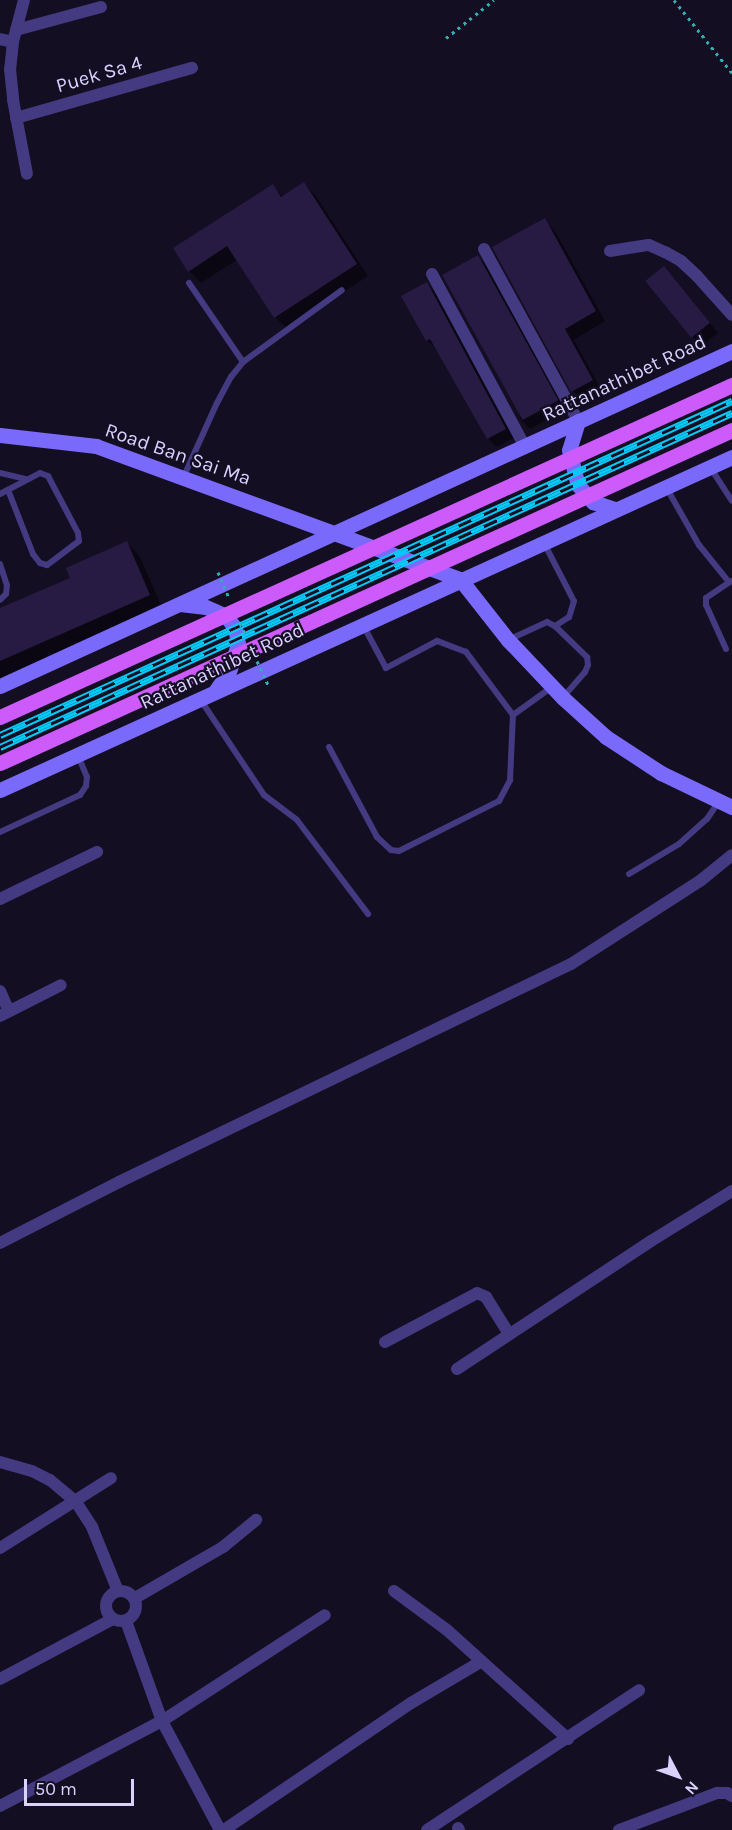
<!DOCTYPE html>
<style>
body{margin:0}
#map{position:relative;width:732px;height:1830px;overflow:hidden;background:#140e23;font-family:Karla,sans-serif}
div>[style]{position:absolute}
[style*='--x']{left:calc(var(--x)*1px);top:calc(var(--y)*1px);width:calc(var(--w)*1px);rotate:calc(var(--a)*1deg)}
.shadow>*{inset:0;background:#0007}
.building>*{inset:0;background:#271b44;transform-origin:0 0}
.path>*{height:3px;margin-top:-1.5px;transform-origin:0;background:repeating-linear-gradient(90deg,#31afb3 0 3px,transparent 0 7.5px)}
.lane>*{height:6px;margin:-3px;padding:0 3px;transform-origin:3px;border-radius:3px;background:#433a81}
.street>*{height:12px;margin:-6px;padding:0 6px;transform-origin:6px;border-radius:6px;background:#433a81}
.street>.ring{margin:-6px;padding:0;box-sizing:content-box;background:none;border:12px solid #433a81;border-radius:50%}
.secondary>*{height:15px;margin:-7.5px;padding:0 7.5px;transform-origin:7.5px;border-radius:7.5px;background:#7a6afc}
.rail>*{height:7px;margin-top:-3.5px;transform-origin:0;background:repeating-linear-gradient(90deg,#140e23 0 14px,#05caf7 0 28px);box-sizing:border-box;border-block:2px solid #05caf7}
.path-bridge>*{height:3px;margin-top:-1.5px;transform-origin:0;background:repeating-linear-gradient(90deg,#31afb3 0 3px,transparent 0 7.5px)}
.primary-bridge>*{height:15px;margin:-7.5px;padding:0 7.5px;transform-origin:7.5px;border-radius:7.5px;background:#cd5bfc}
span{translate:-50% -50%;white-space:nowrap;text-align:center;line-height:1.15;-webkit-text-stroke:4.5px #140e23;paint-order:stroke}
.street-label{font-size:20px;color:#dad1fe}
.north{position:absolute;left:648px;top:1746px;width:60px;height:60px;-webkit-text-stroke:4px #140e23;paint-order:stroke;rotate:131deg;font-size:16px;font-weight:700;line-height:24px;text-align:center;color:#dad1fe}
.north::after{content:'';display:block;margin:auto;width:21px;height:27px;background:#dad1fe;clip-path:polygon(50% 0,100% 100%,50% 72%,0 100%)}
.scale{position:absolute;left:24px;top:1779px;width:110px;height:27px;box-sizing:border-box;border:3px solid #dad1fe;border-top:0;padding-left:8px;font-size:18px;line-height:21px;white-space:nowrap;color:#dad1fe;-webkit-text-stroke:4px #140e23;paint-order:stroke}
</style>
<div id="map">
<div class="shadow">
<div style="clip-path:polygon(304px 184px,316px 196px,368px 276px,287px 329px,275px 317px,238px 259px,201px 283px,189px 271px,272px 186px,284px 197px)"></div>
<div style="clip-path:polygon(545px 220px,555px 231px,605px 321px,574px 340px,602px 391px,583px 401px,573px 391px)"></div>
<div style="clip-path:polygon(478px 257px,487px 266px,565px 410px,530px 429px,521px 420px)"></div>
<div style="clip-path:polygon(673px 277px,718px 333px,701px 346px,647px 282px)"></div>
<div style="clip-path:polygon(427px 284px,436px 293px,514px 438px,497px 447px,488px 438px,465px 395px,436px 349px,427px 340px)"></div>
<div style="clip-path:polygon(127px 543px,139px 555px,162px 607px,0 679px,0 610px,72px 578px)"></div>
</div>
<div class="building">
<div style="clip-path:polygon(304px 182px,357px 264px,274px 318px,227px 246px,188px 272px,173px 248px,273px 184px,281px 197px)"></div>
<div style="clip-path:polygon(545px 218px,596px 311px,565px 329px,593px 380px,571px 392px,492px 247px)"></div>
<div style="left:478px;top:255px;width:166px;height:41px;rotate:61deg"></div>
<div style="left:664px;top:266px;width:73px;height:24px;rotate:51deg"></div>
<div style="clip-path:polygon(427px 282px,506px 429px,487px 439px,430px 339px,426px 341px,401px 296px)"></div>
<div style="clip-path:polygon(127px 541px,150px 595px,0 661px,0 608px,70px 578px,66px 568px)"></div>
</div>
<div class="path">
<div style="--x:674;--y:0;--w:93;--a:51.5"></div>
<div style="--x:446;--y:38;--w:61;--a:-38.4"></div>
</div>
<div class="lane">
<div style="--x:189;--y:283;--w:96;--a:55.6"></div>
<div style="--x:710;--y:467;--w:40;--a:57.1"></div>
<div style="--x:0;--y:473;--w:28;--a:13"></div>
<div style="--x:184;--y:476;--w:80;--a:-65.7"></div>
<div style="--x:217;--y:403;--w:30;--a:-62"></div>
<div style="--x:231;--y:377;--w:19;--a:-51"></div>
<div style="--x:243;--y:362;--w:122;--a:-36"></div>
<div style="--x:666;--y:487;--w:67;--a:60.4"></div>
<div style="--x:699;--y:545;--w:48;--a:51"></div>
<div style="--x:0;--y:494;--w:45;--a:-27.7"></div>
<div style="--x:40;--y:473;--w:9;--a:21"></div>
<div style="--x:48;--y:476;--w:64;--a:62.2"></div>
<div style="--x:78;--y:533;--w:8;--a:83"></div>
<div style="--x:79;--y:541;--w:40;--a:143"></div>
<div style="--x:47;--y:565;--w:7;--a:-164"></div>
<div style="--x:40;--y:563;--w:11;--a:-128"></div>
<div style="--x:33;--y:554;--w:69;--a:-111.3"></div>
<div style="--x:544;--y:543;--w:65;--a:62.7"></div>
<div style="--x:574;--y:601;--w:17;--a:107"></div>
<div style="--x:569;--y:617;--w:17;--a:147"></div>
<div style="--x:0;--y:564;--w:22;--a:72"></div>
<div style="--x:7;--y:585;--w:9;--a:96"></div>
<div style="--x:6;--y:594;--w:8;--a:135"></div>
<div style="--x:508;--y:640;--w:43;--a:-24.8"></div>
<div style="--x:547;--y:622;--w:9;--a:27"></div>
<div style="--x:555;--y:626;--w:45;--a:44.1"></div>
<div style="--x:587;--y:657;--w:8;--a:83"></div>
<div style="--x:588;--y:665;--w:8;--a:113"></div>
<div style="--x:585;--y:672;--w:33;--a:131"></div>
<div style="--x:726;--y:649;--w:48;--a:-114.4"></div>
<div style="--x:706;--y:605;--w:7;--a:-90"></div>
<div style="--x:706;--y:598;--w:30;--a:-34"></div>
<div style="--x:200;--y:699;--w:115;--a:56.3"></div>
<div style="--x:264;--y:795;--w:41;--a:37.1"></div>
<div style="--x:297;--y:820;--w:118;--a:52.9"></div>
<div style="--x:513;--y:715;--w:48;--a:-35.7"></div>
<div style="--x:329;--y:747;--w:102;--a:61.9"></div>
<div style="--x:377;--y:837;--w:19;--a:43"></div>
<div style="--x:391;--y:850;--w:8;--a:7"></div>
<div style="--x:399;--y:851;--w:112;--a:-26.6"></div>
<div style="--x:499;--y:801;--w:24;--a:-62"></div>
<div style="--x:510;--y:780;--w:65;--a:-87.4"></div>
<div style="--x:513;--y:715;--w:79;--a:-126.7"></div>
<div style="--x:466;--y:652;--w:31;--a:-159"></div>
<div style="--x:437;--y:641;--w:58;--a:152.1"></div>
<div style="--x:386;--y:668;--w:49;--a:-118.1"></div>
<div style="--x:0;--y:832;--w:88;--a:-24.8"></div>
<div style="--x:80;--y:795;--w:11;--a:-56"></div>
<div style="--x:86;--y:786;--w:9;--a:-84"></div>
<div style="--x:87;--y:777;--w:23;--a:-113"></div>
<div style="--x:629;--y:874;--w:58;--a:-31"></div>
<div style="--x:679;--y:844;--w:38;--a:-42"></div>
<div style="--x:707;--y:819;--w:22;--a:-56"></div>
</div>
<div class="street">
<div style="--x:24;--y:0;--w:43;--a:104.7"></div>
<div style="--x:13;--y:42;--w:27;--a:96"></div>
<div style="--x:10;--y:69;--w:31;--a:84"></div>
<div style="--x:13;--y:100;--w:75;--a:79.3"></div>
<div style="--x:16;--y:30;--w:88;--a:-15.1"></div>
<div style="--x:0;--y:39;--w:13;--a:13"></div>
<div style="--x:16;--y:118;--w:183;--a:-15.9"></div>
<div style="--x:484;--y:249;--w:196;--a:61.3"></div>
<div style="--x:610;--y:251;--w:39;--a:-9"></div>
<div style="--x:649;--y:245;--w:17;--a:24"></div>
<div style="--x:665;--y:252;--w:18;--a:29"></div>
<div style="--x:681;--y:261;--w:22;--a:43"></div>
<div style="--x:697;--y:276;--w:52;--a:48.1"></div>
<div style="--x:432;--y:274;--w:196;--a:61.7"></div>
<div style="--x:0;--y:899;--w:108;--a:-25.9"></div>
<div style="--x:0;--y:991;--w:22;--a:66"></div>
<div style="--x:0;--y:1016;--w:68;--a:-26.9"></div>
<div style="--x:0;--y:1243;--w:134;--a:-27.1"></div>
<div style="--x:119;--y:1182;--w:502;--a:-25.75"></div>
<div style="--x:571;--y:964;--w:153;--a:-32.8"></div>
<div style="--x:700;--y:881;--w:41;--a:-39.1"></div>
<div style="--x:385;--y:1342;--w:104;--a:-28"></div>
<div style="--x:477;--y:1293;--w:10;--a:24"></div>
<div style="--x:486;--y:1297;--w:44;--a:58.1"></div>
<div style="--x:457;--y:1369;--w:232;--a:-33.4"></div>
<div style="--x:651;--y:1241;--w:95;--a:-31.7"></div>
<div style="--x:0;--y:1462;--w:33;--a:16"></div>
<div style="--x:32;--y:1471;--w:20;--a:27"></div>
<div style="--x:50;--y:1480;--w:34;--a:40"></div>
<div style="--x:76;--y:1502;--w:30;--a:57"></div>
<div style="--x:92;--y:1527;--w:69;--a:67.9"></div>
<div style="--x:0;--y:1548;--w:131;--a:-32.2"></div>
<div class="ring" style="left:106px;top:1591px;width:18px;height:18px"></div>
<div style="--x:394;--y:1591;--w:66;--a:36.3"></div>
<div style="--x:447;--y:1630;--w:163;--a:42"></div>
<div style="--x:135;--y:1598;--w:102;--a:-30.1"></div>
<div style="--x:223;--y:1547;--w:43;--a:-39.3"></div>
<div style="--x:126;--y:1621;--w:106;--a:70.2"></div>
<div style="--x:162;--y:1721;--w:123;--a:62"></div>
<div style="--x:0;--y:1679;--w:128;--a:-28"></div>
<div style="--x:0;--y:1806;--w:183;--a:-27.7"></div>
<div style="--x:162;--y:1721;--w:194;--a:-33"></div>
<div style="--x:458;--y:1828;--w:2;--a:63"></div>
<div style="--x:224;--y:1830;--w:226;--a:-34.2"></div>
<div style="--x:411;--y:1703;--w:82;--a:-30.6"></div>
<div style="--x:427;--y:1830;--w:254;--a:-33.4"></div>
<div style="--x:619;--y:1830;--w:105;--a:-20.7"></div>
<div style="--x:717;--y:1793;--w:10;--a:0"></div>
<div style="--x:727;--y:1793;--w:6;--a:31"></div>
</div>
<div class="secondary">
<div style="--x:578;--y:421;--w:30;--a:107"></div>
<div style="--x:569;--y:450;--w:36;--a:76"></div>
<div style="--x:578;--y:485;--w:23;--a:49"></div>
<div style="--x:593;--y:502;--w:23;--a:18"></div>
<div style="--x:0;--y:435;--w:97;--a:6.5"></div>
<div style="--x:96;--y:446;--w:388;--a:20.1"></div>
<div style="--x:460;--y:579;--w:78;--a:51.8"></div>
<div style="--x:508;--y:640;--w:80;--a:46.5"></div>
<div style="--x:563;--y:698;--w:58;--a:42.2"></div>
<div style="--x:606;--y:737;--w:66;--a:33.2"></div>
<div style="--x:661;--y:773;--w:79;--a:25.6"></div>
<div style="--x:180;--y:604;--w:26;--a:7"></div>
<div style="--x:206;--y:607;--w:22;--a:24"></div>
<div style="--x:226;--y:616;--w:15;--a:53"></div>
<div style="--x:235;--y:628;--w:16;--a:79"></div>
<div style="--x:238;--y:644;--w:28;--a:108"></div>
<div style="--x:229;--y:671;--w:23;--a:124"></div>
<div style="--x:0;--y:686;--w:805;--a:-24.59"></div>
<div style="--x:0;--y:790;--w:804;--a:-24.46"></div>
</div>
<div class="rail">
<div style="--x:0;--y:735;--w:805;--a:-24.53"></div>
<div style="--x:0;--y:747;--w:805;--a:-24.53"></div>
</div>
<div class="path-bridge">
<div style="--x:218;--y:572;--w:28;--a:67"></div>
<div style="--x:240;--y:623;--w:14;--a:65"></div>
<div style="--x:257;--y:661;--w:26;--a:65"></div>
</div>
<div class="primary-bridge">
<div style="--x:0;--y:717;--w:804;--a:-24.4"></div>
<div style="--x:0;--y:763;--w:804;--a:-24.46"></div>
</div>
<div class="street-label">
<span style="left:99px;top:74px;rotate:-16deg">Puek Sa 4</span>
<span style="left:624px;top:378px;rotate:-25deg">Rattanathibet Road</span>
<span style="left:178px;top:454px;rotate:19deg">Road Ban Sai Ma</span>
<span style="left:222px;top:666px;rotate:-25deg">Rattanathibet Road</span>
</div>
<div class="north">N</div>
<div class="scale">50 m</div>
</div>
